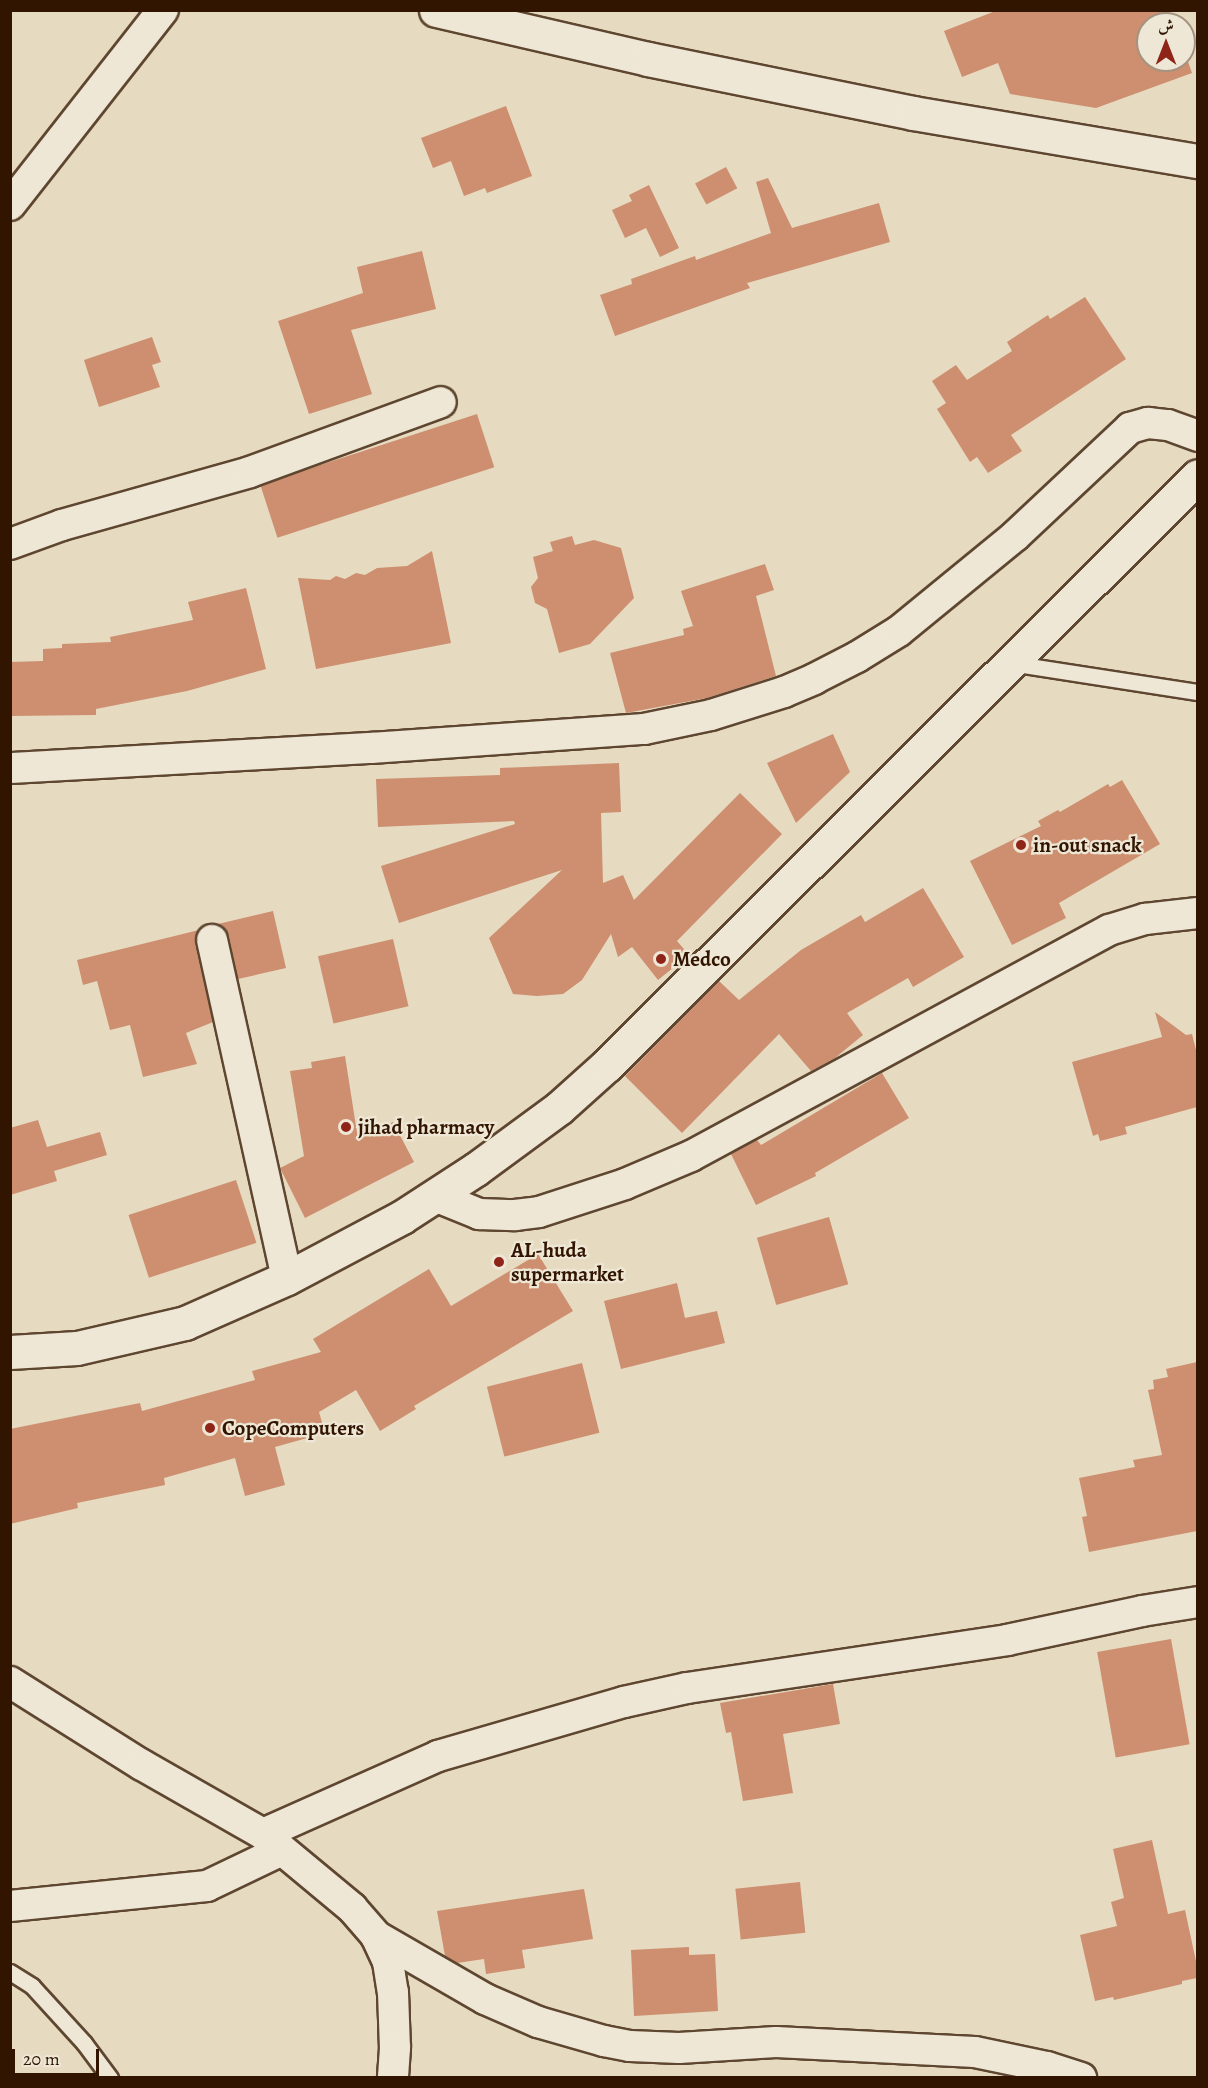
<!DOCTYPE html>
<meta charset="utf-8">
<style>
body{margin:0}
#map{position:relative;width:1208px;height:2088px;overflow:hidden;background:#e6dac0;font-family:Alegreya,Amiri,serif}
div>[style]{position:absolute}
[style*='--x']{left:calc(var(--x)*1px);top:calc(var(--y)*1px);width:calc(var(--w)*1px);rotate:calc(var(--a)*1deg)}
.building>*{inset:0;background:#cd8f6f;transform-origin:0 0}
.roads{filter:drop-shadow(2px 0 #5e4630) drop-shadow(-2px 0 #5e4630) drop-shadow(0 2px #5e4630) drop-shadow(0 -2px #5e4630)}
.lane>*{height:15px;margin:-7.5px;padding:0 7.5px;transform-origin:7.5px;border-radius:7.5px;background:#efe7d6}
.street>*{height:30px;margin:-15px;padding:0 15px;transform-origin:15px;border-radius:15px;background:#efe7d6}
.secondary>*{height:33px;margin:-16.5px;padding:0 16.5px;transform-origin:16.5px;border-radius:16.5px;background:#efe7d6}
.dots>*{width:16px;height:16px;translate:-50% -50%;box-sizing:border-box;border:3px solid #efe7d6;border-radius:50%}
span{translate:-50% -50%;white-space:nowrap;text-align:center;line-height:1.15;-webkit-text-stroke:4.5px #efe7d6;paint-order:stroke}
.poi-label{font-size:21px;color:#311500;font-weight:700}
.left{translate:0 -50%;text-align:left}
.frame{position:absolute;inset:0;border:12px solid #311500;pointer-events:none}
.north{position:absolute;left:1136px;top:12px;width:60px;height:60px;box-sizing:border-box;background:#efe7d6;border:2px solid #a39380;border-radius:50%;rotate:0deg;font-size:16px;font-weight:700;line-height:24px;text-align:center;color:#311500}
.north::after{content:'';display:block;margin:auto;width:21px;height:27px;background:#8f2418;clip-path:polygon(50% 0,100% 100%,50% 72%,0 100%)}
.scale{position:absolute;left:12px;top:2049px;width:87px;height:27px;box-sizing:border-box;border:3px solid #311500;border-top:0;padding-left:8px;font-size:18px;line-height:21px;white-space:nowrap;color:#311500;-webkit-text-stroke:4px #efe7d6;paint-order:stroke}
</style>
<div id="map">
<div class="building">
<div style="clip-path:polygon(998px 10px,1169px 10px,1174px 24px,1148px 24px,1148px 60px,1184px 60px,1184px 50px,1192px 73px,1096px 108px,1010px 94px,998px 63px,962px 77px,944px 31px)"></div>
<div style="clip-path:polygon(506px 106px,532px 176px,487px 193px,485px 188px,464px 196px,451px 161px,433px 168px,421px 138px)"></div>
<div style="left:726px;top:167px;width:24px;height:35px;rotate:62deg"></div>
<div style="clip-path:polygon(768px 178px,792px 228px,879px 203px,890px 242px,747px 283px,750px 288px,615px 336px,600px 295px,632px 284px,631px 279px,695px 256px,696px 260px,771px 233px,756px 182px)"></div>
<div style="clip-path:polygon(649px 185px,679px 248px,660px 257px,646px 228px,625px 238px,612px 210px,632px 201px,629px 195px)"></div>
<div style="clip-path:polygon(422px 251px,436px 309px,351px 330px,372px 394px,309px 414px,278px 321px,363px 293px,357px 267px)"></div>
<div style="clip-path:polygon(1085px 297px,1126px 359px,1011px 435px,1022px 451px,988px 473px,977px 457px,970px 462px,937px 409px,946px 403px,932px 381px,956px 365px,967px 380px,1012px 351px,1007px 342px,1048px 315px,1050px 319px)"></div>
<div style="clip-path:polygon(152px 337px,161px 362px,152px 365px,160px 387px,99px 407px,84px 360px)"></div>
<div style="left:477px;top:414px;width:56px;height:228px;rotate:72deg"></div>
<div style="clip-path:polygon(572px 536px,575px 545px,594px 540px,621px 548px,634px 598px,590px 644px,559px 653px,547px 609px,535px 603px,531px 587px,538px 578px,533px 557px,553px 551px,550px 542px)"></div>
<div style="clip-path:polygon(432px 551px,451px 643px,316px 669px,298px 578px,330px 580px,336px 576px,345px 579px,356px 573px,365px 575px,377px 568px,407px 566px)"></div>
<div style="clip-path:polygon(765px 564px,774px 590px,756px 596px,776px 676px,707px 698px,626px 713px,610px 653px,684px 635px,683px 629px,693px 626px,681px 591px)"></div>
<div style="clip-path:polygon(246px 588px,266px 669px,187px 691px,96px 709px,96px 715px,10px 716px,10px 662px,43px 661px,43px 649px,62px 648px,62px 644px,111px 642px,110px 637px,193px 620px,188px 602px)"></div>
<div style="clip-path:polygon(833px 734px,850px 772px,796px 823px,767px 763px)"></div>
<div style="clip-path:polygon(619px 763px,621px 812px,601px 813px,603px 883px,623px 875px,634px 900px,740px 793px,782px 834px,677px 941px,689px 955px,658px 980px,632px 947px,618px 957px,611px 934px,582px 980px,563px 994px,537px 996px,513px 994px,489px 938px,562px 870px,399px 923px,381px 866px,515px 824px,514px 821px,378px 827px,376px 779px,500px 775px,500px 768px)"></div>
<div style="clip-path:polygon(1122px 780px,1160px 844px,1059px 903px,1066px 918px,1012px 945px,970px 861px,1041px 826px,1038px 821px,1058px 810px,1060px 812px,1108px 784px,1110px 787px)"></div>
<div style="clip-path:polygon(923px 888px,964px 957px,913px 987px,908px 978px,847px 1013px,863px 1035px,835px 1058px,811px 1071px,779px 1034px,682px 1133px,625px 1076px,719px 981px,739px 1000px,801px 950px,861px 915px,865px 922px)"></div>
<div style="clip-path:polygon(273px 911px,286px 968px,238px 979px,229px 936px,218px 924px)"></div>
<div style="clip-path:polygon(199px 930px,195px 944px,213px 1022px,186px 1033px,197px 1064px,143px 1077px,130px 1025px,110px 1030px,97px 981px,83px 985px,77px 960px)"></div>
<div style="left:393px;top:939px;width:69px;height:77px;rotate:77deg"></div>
<div style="clip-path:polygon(1155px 1012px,1186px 1035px,1192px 1034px,1197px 1054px,1197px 1107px,1125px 1127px,1127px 1134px,1100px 1141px,1098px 1134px,1093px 1136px,1072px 1062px,1162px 1037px)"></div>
<div style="clip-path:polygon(345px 1056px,358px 1139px,393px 1122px,414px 1162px,305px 1218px,280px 1168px,304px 1156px,290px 1071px,312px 1068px,311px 1062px)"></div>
<div style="clip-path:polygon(882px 1073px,909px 1118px,815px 1173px,816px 1176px,756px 1205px,731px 1154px,757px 1140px,761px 1145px)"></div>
<div style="clip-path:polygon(38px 1120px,47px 1147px,100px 1132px,107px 1155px,54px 1171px,57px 1181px,10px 1195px,10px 1128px)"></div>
<div style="left:236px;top:1180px;width:66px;height:113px;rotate:72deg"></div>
<div style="left:829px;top:1217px;width:70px;height:75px;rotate:74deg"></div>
<div style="clip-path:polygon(538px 1254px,573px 1311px,414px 1406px,416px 1409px,380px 1431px,356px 1390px,319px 1412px,325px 1433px,275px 1447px,285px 1485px,245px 1496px,235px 1458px,164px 1478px,165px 1485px,77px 1503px,78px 1508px,10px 1524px,10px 1429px,140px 1403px,142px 1411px,255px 1380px,252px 1371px,321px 1352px,313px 1339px,429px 1269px,451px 1306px)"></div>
<div style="clip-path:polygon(677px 1283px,685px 1318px,717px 1311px,725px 1343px,621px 1369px,604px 1301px)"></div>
<div style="clip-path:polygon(1197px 1362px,1197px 1531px,1089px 1552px,1082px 1517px,1087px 1516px,1079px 1478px,1135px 1467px,1133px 1460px,1162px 1455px,1148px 1390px,1154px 1389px,1153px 1380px,1168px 1377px,1166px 1369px)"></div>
<div style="left:582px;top:1363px;width:72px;height:98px;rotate:76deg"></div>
<div style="left:1171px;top:1639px;width:107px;height:75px;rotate:80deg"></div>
<div style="clip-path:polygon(833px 1684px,840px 1724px,783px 1734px,793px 1793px,743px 1801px,731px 1732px,726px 1733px,720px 1703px)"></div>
<div style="clip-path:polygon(1152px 1840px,1168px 1914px,1185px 1910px,1197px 1966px,1197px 1978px,1182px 1981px,1182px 1984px,1114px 2000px,1113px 1997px,1095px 2001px,1080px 1935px,1117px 1926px,1111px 1902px,1124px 1898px,1113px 1849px)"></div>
<div style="left:800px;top:1882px;width:51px;height:65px;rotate:84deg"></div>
<div style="clip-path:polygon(584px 1889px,593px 1939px,522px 1950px,525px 1968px,486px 1974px,484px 1959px,457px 1963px,445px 1956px,437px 1911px)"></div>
<div style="clip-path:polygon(689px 1947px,689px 1955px,715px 1954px,718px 2011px,634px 2016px,631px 1950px)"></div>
</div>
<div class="roads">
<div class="lane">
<div style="--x:1010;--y:663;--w:190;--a:8.8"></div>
<div style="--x:10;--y:1972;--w:26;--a:32"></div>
<div style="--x:32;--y:1986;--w:77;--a:47.6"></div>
<div style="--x:84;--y:2043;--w:44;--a:53.4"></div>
</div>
<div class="street">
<div style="--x:10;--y:205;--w:248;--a:-51.9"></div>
<div style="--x:10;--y:544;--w:55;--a:-20.1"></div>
<div style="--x:62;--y:525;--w:195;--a:-15.7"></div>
<div style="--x:250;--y:472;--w:203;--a:-20.1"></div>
<div style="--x:10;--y:768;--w:362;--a:-3.2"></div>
<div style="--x:371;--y:748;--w:274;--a:-4"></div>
<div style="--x:644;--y:729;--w:68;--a:-11.8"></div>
<div style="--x:711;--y:715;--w:77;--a:-17.5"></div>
<div style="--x:784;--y:692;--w:33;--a:-23"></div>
<div style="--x:814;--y:679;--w:48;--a:-27.1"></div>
<div style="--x:857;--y:657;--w:49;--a:-31.8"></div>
<div style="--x:899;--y:631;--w:150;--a:-39.3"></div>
<div style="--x:1015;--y:536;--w:158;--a:-43.2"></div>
<div style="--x:1130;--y:428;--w:19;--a:-16"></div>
<div style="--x:1148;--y:423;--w:20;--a:6"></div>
<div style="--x:1168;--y:425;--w:32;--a:20"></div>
<div style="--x:212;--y:940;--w:346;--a:77.5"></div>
<div style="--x:435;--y:1196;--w:48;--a:22.2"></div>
<div style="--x:479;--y:1214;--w:36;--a:2"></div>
<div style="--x:515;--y:1215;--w:24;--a:-7"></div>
<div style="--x:539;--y:1212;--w:90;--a:-18"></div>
<div style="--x:625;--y:1184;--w:72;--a:-23"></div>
<div style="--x:691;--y:1156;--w:475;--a:-28.4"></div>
<div style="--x:1109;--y:930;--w:38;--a:-17"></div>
<div style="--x:1145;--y:919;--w:53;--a:-6.5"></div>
<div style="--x:10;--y:1682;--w:156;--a:32.2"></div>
<div style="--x:142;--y:1765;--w:139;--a:29.7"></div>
<div style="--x:263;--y:1834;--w:116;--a:39.7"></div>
<div style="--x:352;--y:1908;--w:37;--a:49"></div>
<div style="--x:376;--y:1936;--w:126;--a:30"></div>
<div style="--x:485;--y:1999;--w:58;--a:23.5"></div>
<div style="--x:538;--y:2022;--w:69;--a:16.1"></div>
<div style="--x:604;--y:2041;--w:26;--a:11"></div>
<div style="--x:630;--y:2046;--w:49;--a:2.3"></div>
<div style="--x:679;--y:2048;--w:97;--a:-3.5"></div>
<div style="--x:776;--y:2042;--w:199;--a:2.9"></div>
<div style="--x:975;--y:2052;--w:74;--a:11.8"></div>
<div style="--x:1047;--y:2067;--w:36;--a:18"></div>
<div style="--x:263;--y:1834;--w:192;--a:-24"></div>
<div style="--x:438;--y:1756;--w:194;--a:-16.2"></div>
<div style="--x:624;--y:1702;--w:65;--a:-12.5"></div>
<div style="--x:687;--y:1688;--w:324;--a:-8.5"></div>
<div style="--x:1007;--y:1640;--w:138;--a:-12.1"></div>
<div style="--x:1142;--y:1611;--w:57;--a:-9.1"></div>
<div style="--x:10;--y:1906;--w:198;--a:-5.8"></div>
<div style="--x:207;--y:1886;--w:81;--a:-25.6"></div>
<div style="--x:376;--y:1936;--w:29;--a:65"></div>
<div style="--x:388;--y:1962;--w:30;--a:81"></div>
<div style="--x:393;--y:1992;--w:56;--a:88"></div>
<div style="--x:395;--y:2048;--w:30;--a:94"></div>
</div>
<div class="secondary">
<div style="--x:436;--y:10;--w:218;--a:13"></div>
<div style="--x:648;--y:59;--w:270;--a:11.5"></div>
<div style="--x:913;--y:113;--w:289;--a:9.6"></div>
<div style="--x:10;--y:1352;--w:67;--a:-3.4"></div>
<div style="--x:77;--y:1348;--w:111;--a:-13"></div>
<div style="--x:185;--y:1323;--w:111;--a:-23.8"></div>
<div style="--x:287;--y:1278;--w:130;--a:-27.9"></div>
<div style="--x:402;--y:1217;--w:88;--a:-33"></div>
<div style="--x:476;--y:1169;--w:103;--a:-36.3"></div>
<div style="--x:559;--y:1108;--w:64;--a:-41.9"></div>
<div style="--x:607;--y:1065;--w:834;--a:-44.9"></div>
</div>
</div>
<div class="dots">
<div style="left:1021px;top:845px;background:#8f2418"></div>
<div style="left:661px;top:959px;background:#8f2418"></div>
<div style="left:346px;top:1127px;background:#8f2418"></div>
<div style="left:499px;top:1262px;background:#8f2418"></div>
<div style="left:210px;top:1428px;background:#8f2418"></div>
</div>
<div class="poi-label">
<span class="left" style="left:1033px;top:845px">in-out snack</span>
<span class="left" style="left:673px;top:959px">Medco</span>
<span class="left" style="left:358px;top:1127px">jihad pharmacy</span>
<span class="left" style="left:511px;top:1262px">AL-huda<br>supermarket</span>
<span class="left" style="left:222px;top:1428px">CopeComputers</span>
</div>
<div class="frame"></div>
<div class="north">ش</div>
<div class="scale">20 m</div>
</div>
